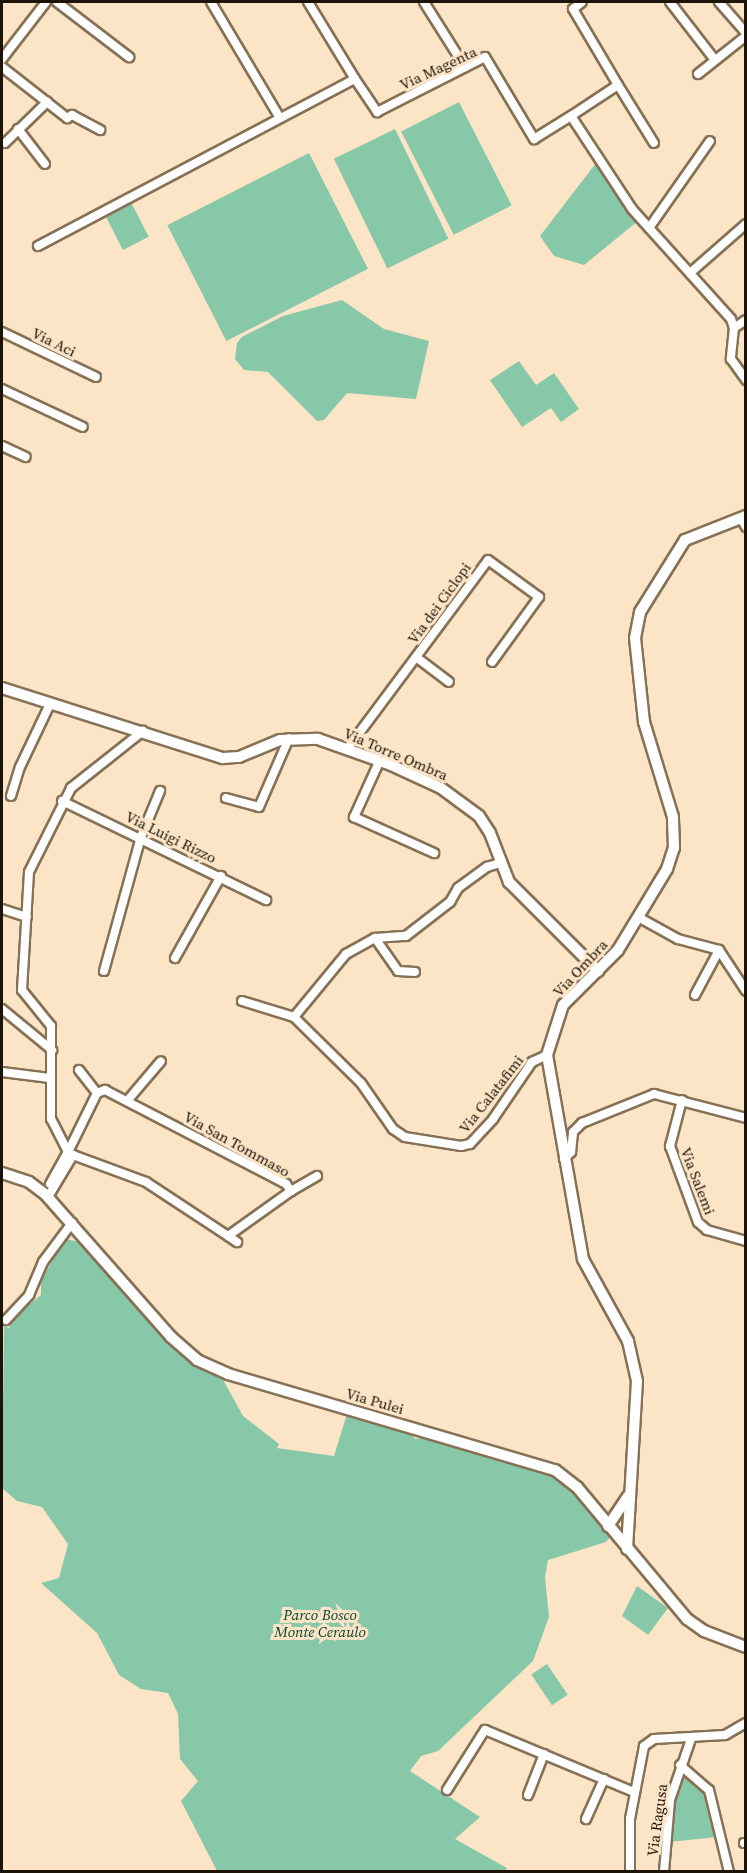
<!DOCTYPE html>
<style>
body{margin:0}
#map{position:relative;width:747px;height:1873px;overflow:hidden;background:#fce5c6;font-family:"Source Serif 4",serif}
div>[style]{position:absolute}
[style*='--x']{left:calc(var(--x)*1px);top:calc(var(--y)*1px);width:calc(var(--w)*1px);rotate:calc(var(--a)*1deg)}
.green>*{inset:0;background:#87c8a9;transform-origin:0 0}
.roads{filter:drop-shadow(2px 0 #867155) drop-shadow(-2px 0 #867155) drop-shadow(0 2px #867155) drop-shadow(0 -2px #867155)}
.minor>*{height:8px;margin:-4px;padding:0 4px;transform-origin:4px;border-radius:4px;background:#fff}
.tertiary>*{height:10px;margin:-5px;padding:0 5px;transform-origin:5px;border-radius:5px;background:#fff}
.secondary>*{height:10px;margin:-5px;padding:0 5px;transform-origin:5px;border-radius:5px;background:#fff}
span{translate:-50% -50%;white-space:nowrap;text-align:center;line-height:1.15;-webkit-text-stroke:6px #fce5c6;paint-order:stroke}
.street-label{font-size:15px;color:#1c1409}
.park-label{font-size:15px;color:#03452e;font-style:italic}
.frame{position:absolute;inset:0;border:3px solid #1c1409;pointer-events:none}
</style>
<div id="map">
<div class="green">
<div style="left:459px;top:102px;width:116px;height:65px;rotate:63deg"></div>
<div style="left:395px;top:129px;width:122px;height:68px;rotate:64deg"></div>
<div style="left:309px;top:153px;width:130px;height:159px;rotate:63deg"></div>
<div style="clip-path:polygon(596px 163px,638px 221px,584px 265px,554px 256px,540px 236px)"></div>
<div style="left:131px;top:202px;width:39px;height:29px;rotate:63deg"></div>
<div style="clip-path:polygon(342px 300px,384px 329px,429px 341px,416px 399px,347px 393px,324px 420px,317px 421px,268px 372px,244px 370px,235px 359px,237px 343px,242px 337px,283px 316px)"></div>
<div style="clip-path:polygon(519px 361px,536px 385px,554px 373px,579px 409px,561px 422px,551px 408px,522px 427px,490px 380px)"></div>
<div style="clip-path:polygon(65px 1239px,80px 1242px,186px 1358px,221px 1376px,243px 1416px,279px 1444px,277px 1448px,334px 1456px,347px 1414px,411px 1433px,415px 1439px,427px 1437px,549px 1472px,566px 1484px,610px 1537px,606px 1542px,548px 1560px,545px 1577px,549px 1617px,533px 1661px,438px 1751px,421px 1756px,410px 1771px,480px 1817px,455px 1839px,507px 1868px,505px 1871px,217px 1871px,181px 1801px,198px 1781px,180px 1759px,178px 1714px,168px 1693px,141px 1689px,119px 1675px,97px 1633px,41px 1583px,59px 1578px,68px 1544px,42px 1507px,17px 1501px,2px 1488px,4px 1326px,9px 1328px,12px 1319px,41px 1295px,41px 1280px)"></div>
<div style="clip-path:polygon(637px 1586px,668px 1608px,648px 1635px,622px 1616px)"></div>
<div style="left:547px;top:1664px;width:37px;height:19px;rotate:56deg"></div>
<div style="clip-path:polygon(684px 1771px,708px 1791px,717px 1837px,669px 1842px,673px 1806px)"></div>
</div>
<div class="roads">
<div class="minor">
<div style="--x:57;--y:2;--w:91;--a:37.4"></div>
<div style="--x:211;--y:2;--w:135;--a:59.3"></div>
<div style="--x:308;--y:2;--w:90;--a:58.6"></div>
<div style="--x:424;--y:2;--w:77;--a:57.8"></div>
<div style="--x:670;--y:2;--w:73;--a:52.2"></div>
<div style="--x:719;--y:2;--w:41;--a:48.9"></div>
<div style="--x:2;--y:59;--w:72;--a:-52.3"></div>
<div style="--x:2;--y:67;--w:83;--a:38.1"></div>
<div style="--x:67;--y:118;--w:6;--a:-31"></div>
<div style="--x:72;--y:115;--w:32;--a:28"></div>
<div style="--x:698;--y:74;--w:61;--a:-38.4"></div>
<div style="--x:618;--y:85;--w:68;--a:58.2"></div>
<div style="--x:571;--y:116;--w:56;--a:-33.4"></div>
<div style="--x:618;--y:85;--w:88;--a:-120.6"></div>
<div style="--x:573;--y:9;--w:11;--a:-38"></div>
<div style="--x:18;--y:129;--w:44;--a:52.4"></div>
<div style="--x:5;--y:143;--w:59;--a:-44.3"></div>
<div style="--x:649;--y:228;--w:106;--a:-55"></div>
<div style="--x:38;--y:246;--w:358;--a:-27.8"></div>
<div style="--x:355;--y:79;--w:40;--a:56"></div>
<div style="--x:377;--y:112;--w:121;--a:-27"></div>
<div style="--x:485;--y:57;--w:96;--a:59.1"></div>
<div style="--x:534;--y:139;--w:44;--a:-31.9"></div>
<div style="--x:571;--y:116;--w:111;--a:56.7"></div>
<div style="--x:632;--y:209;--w:148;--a:48"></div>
<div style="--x:731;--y:319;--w:9;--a:72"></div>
<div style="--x:734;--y:328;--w:31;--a:96"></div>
<div style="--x:731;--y:359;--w:26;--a:54"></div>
<div style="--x:690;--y:273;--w:74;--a:-41.2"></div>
<div style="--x:734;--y:328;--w:14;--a:-34"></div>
<div style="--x:2;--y:332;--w:104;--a:25.6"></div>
<div style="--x:2;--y:389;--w:89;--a:25.1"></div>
<div style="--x:2;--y:446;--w:26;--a:25"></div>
<div style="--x:741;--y:518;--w:10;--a:61"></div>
<div style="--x:416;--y:657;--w:41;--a:37.1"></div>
<div style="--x:348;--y:748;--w:234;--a:-53.3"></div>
<div style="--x:488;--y:560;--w:63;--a:36"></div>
<div style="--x:539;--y:597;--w:80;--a:125.9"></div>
<div style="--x:380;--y:760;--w:63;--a:114.5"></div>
<div style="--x:354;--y:817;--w:88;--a:24.2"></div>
<div style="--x:11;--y:796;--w:30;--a:-73"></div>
<div style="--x:20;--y:767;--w:70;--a:-64.5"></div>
<div style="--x:226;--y:798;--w:34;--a:15"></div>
<div style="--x:259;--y:807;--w:75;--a:-66.5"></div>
<div style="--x:62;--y:801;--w:227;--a:25.9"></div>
<div style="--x:2;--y:909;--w:26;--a:18"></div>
<div style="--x:638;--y:917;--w:46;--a:28.8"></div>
<div style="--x:678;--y:939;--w:42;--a:15"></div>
<div style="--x:719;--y:950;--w:49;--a:56.6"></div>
<div style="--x:375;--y:938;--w:40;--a:55.1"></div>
<div style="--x:398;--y:971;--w:17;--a:3"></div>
<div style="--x:175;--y:958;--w:94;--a:-60.7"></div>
<div style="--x:104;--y:971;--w:139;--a:-74.6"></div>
<div style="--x:141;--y:837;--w:50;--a:-67.6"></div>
<div style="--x:695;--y:995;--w:51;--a:-61.9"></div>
<div style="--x:242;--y:1001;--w:54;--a:17.1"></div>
<div style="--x:2;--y:1009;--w:65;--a:39.4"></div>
<div style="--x:294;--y:1017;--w:94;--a:44.6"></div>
<div style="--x:361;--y:1083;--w:56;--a:55.2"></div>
<div style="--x:393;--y:1129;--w:14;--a:34"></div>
<div style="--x:405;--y:1137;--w:57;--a:9.1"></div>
<div style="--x:461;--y:1146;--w:9;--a:-13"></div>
<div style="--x:470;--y:1144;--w:34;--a:-47"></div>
<div style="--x:493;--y:1119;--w:69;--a:-55.6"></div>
<div style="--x:532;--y:1062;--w:17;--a:-25"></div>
<div style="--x:294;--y:1017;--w:82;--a:-50.5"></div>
<div style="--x:346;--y:954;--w:33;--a:-29"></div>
<div style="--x:375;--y:938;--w:31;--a:-4"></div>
<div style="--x:406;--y:936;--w:56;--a:-37.7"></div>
<div style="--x:450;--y:902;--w:16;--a:-60"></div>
<div style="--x:458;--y:888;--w:36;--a:-36"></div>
<div style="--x:487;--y:867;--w:14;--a:-17"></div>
<div style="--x:79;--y:1070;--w:29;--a:52"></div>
<div style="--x:2;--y:1072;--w:48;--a:7.1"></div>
<div style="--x:682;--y:1100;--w:48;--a:104.6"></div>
<div style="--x:670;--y:1146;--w:81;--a:69.8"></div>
<div style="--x:698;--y:1222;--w:12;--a:42"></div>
<div style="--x:707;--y:1230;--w:41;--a:15.8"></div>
<div style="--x:127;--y:1101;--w:52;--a:-49.6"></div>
<div style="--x:564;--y:1159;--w:10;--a:-45"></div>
<div style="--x:571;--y:1152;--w:20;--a:-84"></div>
<div style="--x:573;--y:1132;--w:13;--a:-45"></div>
<div style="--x:582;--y:1123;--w:78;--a:-21.9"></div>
<div style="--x:654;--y:1094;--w:95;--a:14.6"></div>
<div style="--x:50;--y:1184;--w:37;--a:-61"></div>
<div style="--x:68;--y:1152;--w:37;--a:-117"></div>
<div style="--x:51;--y:1119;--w:93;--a:-90"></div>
<div style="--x:51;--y:1026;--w:46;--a:-128.9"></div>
<div style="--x:22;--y:990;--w:118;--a:-86.6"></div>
<div style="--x:29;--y:872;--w:94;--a:-63.4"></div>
<div style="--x:71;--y:788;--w:92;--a:-38.4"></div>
<div style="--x:291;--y:1191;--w:30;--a:-30"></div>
<div style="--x:48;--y:1197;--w:49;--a:-59.2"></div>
<div style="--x:73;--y:1155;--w:6;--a:-149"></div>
<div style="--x:68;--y:1152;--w:66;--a:-63.8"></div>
<div style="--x:97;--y:1093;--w:9;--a:-21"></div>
<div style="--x:105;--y:1090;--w:204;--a:27.4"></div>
<div style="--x:286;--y:1184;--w:9;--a:54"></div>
<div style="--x:291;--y:1191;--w:77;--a:144.5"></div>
<div style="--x:228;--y:1236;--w:98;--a:-146.6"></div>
<div style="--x:146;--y:1182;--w:78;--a:-159.7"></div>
<div style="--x:228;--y:1236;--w:11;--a:34"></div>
<div style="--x:6;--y:1320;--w:34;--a:-47"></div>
<div style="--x:29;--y:1295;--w:36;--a:-67"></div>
<div style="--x:43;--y:1262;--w:49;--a:-53.4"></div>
<div style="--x:680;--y:1765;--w:38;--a:41"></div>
<div style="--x:709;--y:1790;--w:84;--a:76.3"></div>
<div style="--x:447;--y:1790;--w:71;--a:-57.7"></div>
<div style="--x:485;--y:1730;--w:161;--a:22.6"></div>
<div style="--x:528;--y:1795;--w:44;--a:-68.7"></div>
<div style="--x:586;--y:1819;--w:44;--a:-65.8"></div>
<div style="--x:744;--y:1843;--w:2;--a:0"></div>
<div style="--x:630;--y:1872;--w:53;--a:-90"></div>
<div style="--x:630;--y:1819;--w:74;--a:-79.1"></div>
<div style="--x:644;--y:1746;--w:12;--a:-35"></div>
<div style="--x:654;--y:1739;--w:71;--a:-3.2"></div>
<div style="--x:725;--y:1735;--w:24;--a:-30"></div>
<div style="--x:664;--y:1872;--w:72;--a:-85.2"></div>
<div style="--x:670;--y:1800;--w:65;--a:-71"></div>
</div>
<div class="tertiary">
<div style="--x:2;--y:688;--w:232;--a:17.6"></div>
<div style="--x:223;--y:758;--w:16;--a:-4"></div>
<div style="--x:239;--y:757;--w:44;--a:-22.5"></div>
<div style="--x:280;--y:740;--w:38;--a:-2"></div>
<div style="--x:318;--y:739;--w:77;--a:19.6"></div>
<div style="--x:391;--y:765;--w:55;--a:24.7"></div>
<div style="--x:441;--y:788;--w:47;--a:36.4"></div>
<div style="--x:479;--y:816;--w:20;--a:57"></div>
<div style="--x:490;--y:833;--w:53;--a:68.8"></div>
<div style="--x:509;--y:882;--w:126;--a:45"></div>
</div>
<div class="secondary">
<div style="--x:2;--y:1173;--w:28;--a:18"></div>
<div style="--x:29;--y:1182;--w:20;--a:37"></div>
<div style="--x:45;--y:1194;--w:191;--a:48.6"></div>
<div style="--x:171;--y:1337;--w:35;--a:41"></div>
<div style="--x:197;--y:1360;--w:34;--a:24"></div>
<div style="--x:228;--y:1374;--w:341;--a:16.4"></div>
<div style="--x:555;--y:1470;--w:28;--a:38"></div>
<div style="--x:577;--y:1487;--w:172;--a:50.2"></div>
<div style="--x:687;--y:1619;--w:21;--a:35"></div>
<div style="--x:704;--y:1631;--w:45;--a:20.9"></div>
<div style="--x:608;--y:1526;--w:36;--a:-56"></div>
<div style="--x:627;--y:1549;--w:168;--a:-86.6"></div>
<div style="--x:637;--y:1381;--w:41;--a:-102.7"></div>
<div style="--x:628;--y:1341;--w:94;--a:-118.8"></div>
<div style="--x:583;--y:1259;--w:207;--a:-100"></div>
<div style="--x:547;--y:1055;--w:52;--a:-72.3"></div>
<div style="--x:563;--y:1005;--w:78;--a:-45"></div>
<div style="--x:618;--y:950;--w:95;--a:-58.8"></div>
<div style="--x:667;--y:869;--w:22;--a:-72"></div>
<div style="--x:674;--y:848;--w:31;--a:-92"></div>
<div style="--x:673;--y:817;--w:99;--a:-107"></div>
<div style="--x:644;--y:722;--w:84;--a:-96.1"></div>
<div style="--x:635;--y:638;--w:26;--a:-79"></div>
<div style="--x:640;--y:612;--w:85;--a:-58"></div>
<div style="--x:685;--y:540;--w:66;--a:-21.5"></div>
</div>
</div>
<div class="street-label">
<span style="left:438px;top:68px;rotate:-25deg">Via Magenta</span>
<span style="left:54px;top:342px;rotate:26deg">Via Aci</span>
<span style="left:439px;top:603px;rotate:-54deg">Via dei Ciclopi</span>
<span style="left:396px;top:754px;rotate:23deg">Via Torre Ombra</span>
<span style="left:171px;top:837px;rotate:26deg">Via Luigi Rizzo</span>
<span style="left:580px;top:968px;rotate:-47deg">Via Ombra</span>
<span style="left:491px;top:1094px;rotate:-52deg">Via Calatafimi</span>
<span style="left:237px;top:1144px;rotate:29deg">Via San Tommaso</span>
<span style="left:698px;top:1181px;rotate:69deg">Via Salemi</span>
<span style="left:375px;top:1401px;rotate:16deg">Via Pulei</span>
<span style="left:657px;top:1820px;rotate:-82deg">Via Ragusa</span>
</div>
<div class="park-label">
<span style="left:320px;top:1623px">Parco Bosco<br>Monte Ceraulo</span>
</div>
<div class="frame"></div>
</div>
